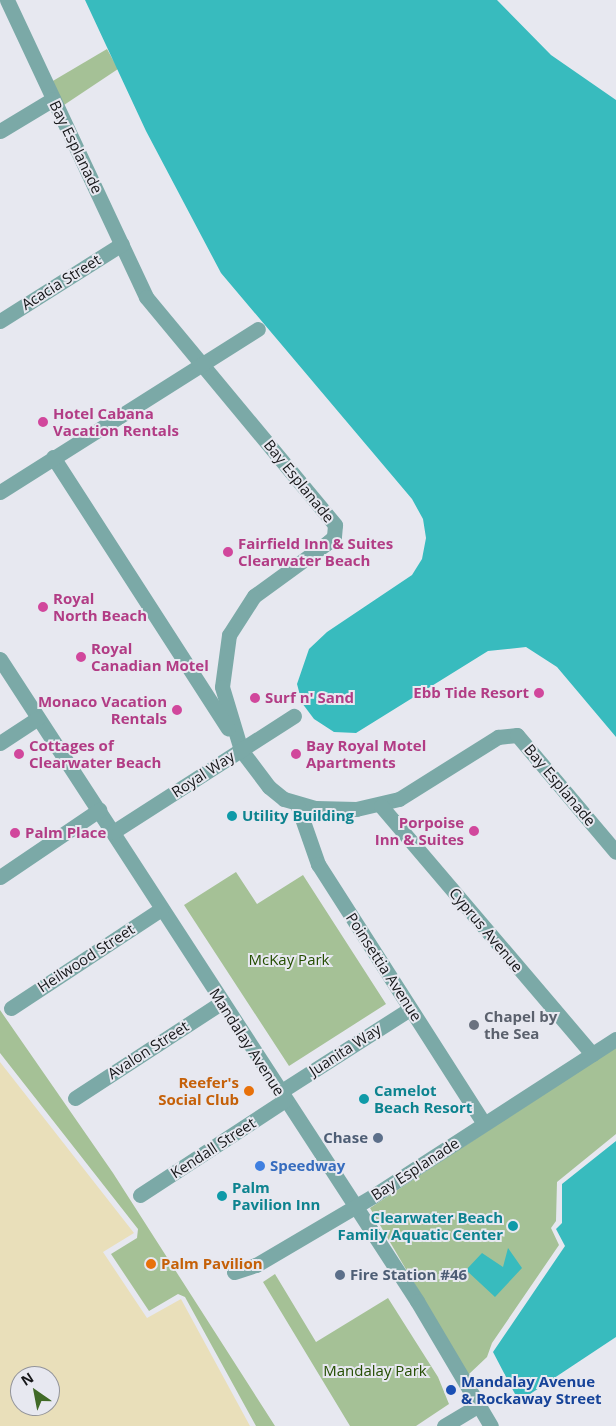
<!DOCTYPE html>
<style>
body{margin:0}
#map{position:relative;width:616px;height:1426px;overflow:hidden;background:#e7e8f0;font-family:"Open Sans",sans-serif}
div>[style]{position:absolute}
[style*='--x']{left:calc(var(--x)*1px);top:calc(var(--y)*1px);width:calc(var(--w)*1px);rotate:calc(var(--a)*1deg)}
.green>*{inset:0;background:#a5c196}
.sand>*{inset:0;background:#e9dfba}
.water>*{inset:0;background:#38bbbe}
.minor>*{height:15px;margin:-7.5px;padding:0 7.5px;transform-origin:7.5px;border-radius:7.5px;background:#7ba9a7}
.dots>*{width:14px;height:14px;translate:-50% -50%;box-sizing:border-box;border:2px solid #e7e8f0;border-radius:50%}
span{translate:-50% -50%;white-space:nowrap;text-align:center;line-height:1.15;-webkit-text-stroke:4px #e7e8f0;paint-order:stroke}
.street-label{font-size:15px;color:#161719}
.hotel-label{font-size:15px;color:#b23c85;font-weight:700}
.left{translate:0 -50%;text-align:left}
.right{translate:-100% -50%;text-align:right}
.culture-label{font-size:15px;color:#0d838f;font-weight:700}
.park-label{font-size:15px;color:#244d00}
.worship-label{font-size:15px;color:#5b616d;font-weight:700}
.food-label{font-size:15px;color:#c56008;font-weight:700}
.service-label{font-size:15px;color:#4e5e75;font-weight:700}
.shop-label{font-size:15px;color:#366cbe;font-weight:700}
.transit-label{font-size:15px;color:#164399;font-weight:700}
.north{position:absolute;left:10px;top:1366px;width:50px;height:50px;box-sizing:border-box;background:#e7e8f0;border:1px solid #93949a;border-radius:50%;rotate:327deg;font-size:14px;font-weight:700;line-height:20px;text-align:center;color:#161719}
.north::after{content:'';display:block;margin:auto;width:18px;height:22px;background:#406a27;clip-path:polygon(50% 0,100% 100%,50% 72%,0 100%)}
</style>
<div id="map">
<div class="green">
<div style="clip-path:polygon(107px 49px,118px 69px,58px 109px,46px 85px)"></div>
<div style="clip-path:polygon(236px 872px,257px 904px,303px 875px,386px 1004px,289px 1066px,184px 905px)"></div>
<div style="clip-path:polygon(0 1010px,113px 1173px,275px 1426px,256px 1426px,185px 1297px,178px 1294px,149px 1311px,111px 1254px,137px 1238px,138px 1229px,0 1053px)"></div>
<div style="clip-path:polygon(616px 1047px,616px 1134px,557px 1182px,556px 1221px,551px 1228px,559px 1245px,492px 1343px,487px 1357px,468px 1375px,370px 1208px)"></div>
<div style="clip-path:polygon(275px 1274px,316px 1342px,388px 1298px,438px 1377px,449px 1404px,416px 1426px,350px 1426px,263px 1282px)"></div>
</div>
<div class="sand">
<div style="clip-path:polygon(evenodd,0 1062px,134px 1233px,103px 1252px,147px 1318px,181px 1299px,250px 1426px,0 1426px,0 1062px,20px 1376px,50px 1376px,50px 1406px,20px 1406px,20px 1376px)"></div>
</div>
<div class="water">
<div style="clip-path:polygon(85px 0,497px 0,551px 55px,616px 100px,616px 737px,557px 667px,526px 647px,488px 651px,356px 733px,334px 732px,314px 719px,302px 703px,297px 684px,309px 649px,327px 632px,412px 575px,422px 559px,426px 538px,423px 519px,412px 499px,221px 273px,146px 131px)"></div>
<div style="clip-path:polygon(616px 1141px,616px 1337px,524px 1398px,515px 1394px,493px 1352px,565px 1246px,556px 1229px,562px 1223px,562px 1184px)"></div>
<div style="clip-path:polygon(508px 1248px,522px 1268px,495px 1297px,466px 1270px,482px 1253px,503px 1267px)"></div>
</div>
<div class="minor">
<div style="--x:7;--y:0;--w:328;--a:64.9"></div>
<div style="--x:146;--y:297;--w:296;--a:50.3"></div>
<div style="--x:335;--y:525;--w:12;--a:95"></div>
<div style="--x:334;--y:537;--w:9;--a:139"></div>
<div style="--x:327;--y:543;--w:90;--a:144"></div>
<div style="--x:254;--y:596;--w:46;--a:122.7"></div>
<div style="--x:229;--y:635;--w:52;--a:97.7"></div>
<div style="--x:222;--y:687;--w:66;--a:73.2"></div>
<div style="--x:241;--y:750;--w:46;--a:52.9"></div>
<div style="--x:269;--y:787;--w:19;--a:39"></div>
<div style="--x:284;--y:799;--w:33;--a:16"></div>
<div style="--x:316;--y:808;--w:40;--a:1.4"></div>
<div style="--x:356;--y:809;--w:44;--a:-13.1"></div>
<div style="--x:399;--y:799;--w:117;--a:-32.1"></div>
<div style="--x:498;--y:737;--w:19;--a:-6"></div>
<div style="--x:517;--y:735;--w:153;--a:49.8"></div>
<div style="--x:0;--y:131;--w:62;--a:-31.1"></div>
<div style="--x:0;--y:321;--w:144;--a:-32.3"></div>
<div style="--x:53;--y:457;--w:323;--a:57.2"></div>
<div style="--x:0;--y:492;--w:305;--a:-32.3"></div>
<div style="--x:0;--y:659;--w:766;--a:56.99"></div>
<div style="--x:417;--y:1301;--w:145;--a:59.4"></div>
<div style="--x:0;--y:743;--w:45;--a:-33.3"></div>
<div style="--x:297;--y:804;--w:64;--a:70.7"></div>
<div style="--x:318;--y:864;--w:308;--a:57.4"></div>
<div style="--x:381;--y:806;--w:326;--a:49.6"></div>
<div style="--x:113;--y:832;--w:215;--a:-32.7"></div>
<div style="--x:0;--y:877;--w:120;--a:-34.1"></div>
<div style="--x:11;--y:1008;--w:180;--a:-33.4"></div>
<div style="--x:280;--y:1092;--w:154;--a:-32.6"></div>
<div style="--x:75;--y:1098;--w:176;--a:-33.1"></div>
<div style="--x:140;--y:1195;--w:173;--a:-33.2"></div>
<div style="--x:234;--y:1272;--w:23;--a:-18"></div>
<div style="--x:256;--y:1265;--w:136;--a:-30.5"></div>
<div style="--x:373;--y:1196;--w:289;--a:-32.9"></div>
<div style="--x:444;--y:1426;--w:41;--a:-31"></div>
</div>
<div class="dots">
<div style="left:43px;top:422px;background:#d1479c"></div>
<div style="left:228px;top:552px;background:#d1479c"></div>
<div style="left:43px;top:607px;background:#d1479c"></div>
<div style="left:81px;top:657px;background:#d1479c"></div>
<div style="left:539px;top:693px;background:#d1479c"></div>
<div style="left:255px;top:698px;background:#d1479c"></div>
<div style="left:177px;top:710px;background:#d1479c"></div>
<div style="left:19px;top:754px;background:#d1479c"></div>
<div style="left:296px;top:754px;background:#d1479c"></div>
<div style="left:232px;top:816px;background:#0f9aa8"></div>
<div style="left:474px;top:831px;background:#d1479c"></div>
<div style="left:15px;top:833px;background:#d1479c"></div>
<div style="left:474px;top:1025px;background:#6b7280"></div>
<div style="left:249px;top:1091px;background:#e8710a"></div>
<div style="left:364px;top:1099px;background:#0f9aa8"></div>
<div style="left:378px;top:1138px;background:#5c6f8a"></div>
<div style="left:260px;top:1166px;background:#3f7fe0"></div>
<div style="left:222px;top:1196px;background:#0f9aa8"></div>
<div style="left:513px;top:1226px;background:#0f9aa8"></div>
<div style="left:151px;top:1264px;background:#e8710a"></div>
<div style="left:340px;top:1275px;background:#5c6f8a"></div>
<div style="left:451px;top:1390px;background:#1a4fb4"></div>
</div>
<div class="street-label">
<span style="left:76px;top:147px;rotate:64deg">Bay Esplanade</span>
<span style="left:61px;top:282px;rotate:-32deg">Acacia Street</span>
<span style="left:299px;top:481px;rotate:51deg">Bay Esplanade</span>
<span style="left:203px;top:774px;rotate:-33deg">Royal Way</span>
<span style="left:560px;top:785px;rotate:50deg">Bay Esplanade</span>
<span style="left:486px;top:930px;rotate:50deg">Cyprus Avenue</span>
<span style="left:86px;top:958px;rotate:-33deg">Heilwood Street</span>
<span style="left:384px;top:967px;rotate:57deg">Poinsettia Avenue</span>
<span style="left:247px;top:1042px;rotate:57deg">Mandalay Avenue</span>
<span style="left:148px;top:1050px;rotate:-33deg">Avalon Street</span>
<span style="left:345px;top:1050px;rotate:-33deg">Juanita Way</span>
<span style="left:213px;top:1148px;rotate:-33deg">Kendall Street</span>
<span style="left:415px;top:1169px;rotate:-33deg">Bay Esplanade</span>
</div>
<div class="hotel-label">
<span class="left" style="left:53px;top:422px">Hotel Cabana<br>Vacation Rentals</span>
<span class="left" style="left:238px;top:552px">Fairfield Inn &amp; Suites<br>Clearwater Beach</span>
<span class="left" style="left:53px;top:607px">Royal<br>North Beach</span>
<span class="left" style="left:91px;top:657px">Royal<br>Canadian Motel</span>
<span class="right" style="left:529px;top:693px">Ebb Tide Resort</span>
<span class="left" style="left:265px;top:698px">Surf n' Sand</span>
<span class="right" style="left:167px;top:710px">Monaco Vacation<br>Rentals</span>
<span class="left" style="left:29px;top:754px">Cottages of<br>Clearwater Beach</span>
<span class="left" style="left:306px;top:754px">Bay Royal Motel<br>Apartments</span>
<span class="right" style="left:464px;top:831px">Porpoise<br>Inn &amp; Suites</span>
<span class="left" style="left:25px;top:833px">Palm Place</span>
</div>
<div class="culture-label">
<span class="left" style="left:242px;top:816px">Utility Building</span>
<span class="left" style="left:374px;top:1099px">Camelot<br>Beach Resort</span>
<span class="left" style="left:232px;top:1196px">Palm<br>Pavilion Inn</span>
<span class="right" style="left:503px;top:1226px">Clearwater Beach<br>Family Aquatic Center</span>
</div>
<div class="park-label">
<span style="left:289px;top:960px">McKay Park</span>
<span style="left:375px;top:1371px">Mandalay Park</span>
</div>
<div class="worship-label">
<span class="left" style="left:484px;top:1025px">Chapel by<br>the Sea</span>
</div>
<div class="food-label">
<span class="right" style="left:239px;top:1091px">Reefer's<br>Social Club</span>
<span class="left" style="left:161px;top:1264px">Palm Pavilion</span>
</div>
<div class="service-label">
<span class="right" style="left:368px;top:1138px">Chase</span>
<span class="left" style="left:350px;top:1275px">Fire Station #46</span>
</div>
<div class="shop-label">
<span class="left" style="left:270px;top:1166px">Speedway</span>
</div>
<div class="transit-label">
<span class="left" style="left:461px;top:1390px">Mandalay Avenue<br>&amp; Rockaway Street</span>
</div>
<div class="north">N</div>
</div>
